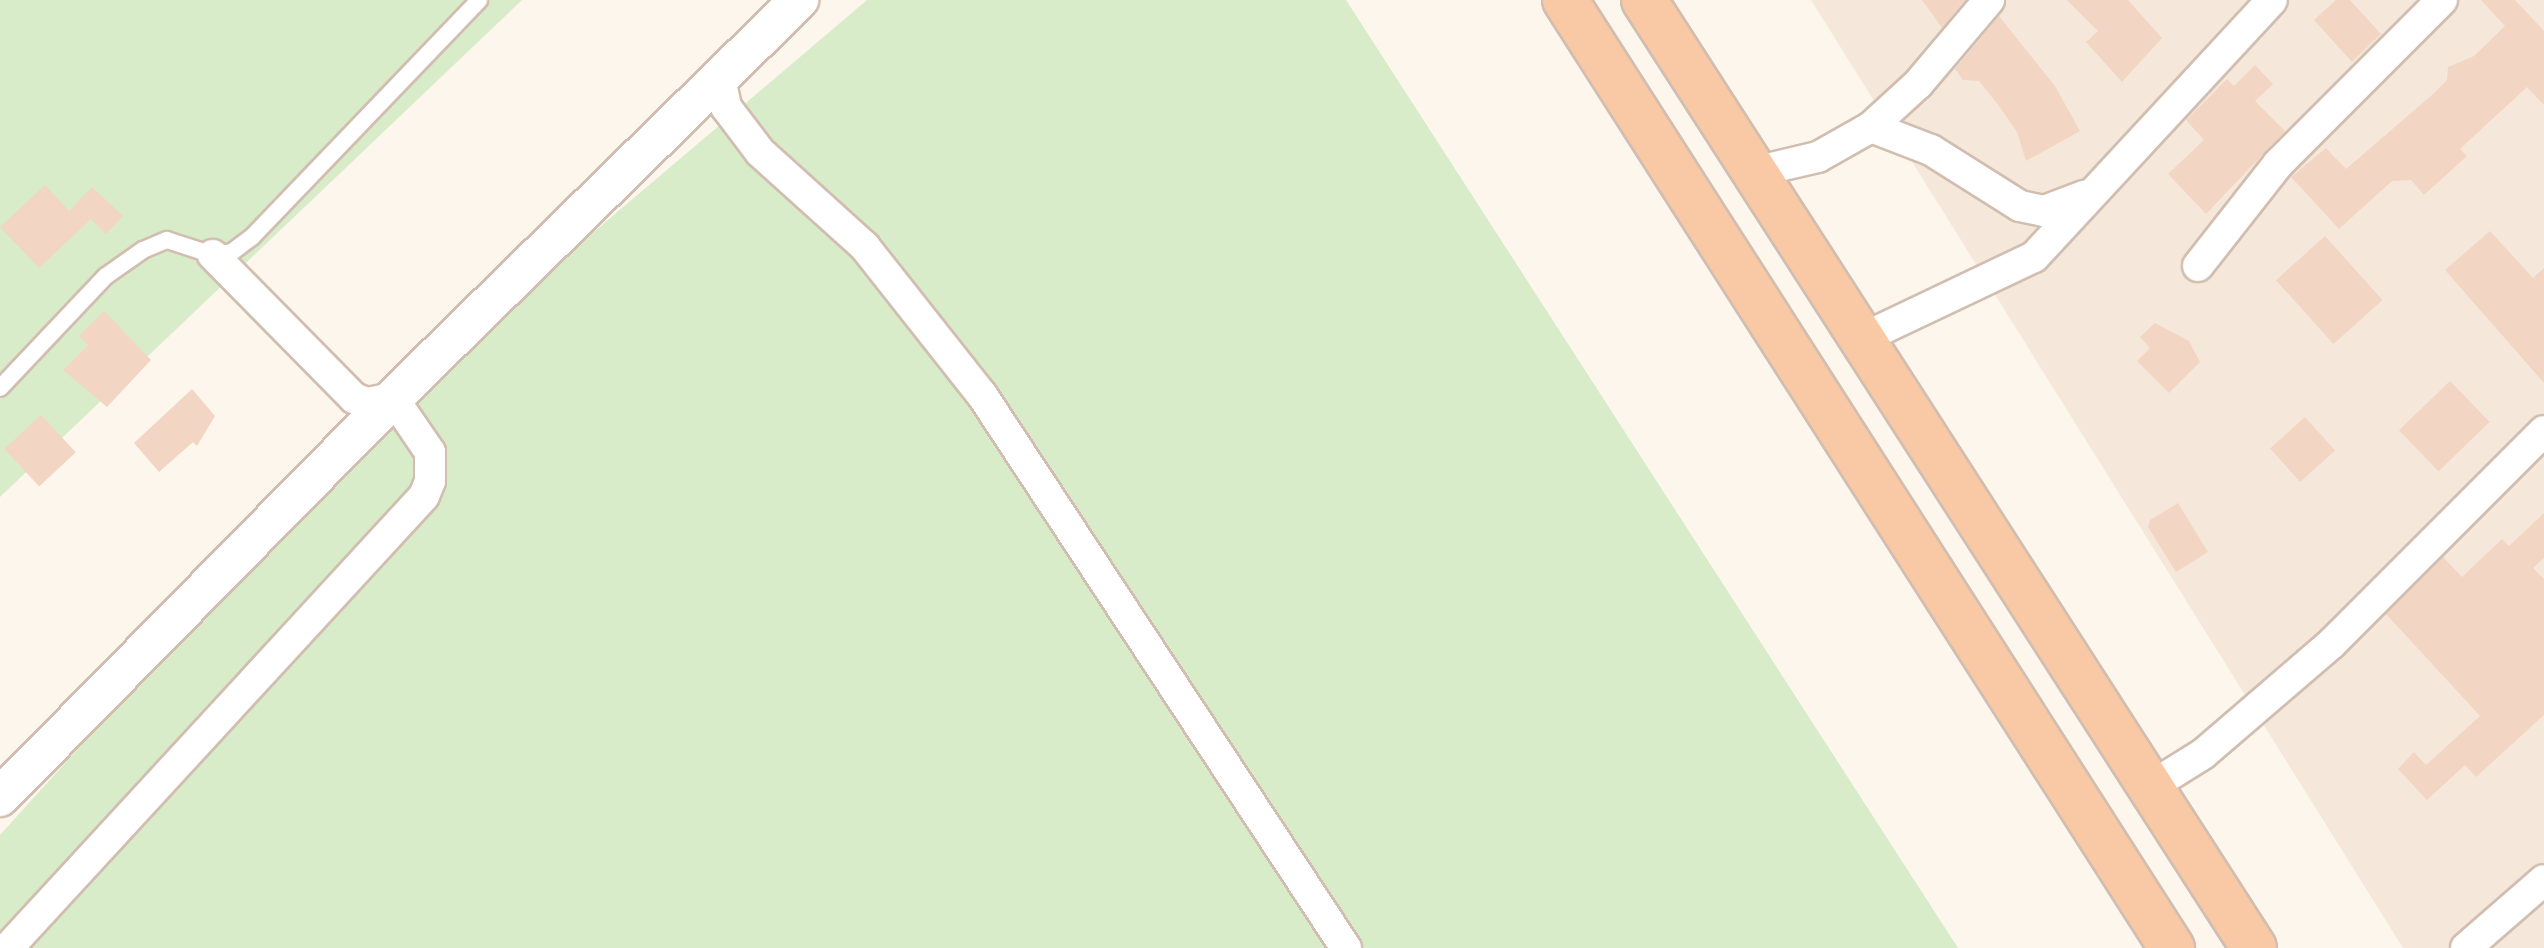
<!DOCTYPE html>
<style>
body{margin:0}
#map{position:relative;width:2544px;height:948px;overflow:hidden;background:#fdf6ec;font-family:"Work Sans",sans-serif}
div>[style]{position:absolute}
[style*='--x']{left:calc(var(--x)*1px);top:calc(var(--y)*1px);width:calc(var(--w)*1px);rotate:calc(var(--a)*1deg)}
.residential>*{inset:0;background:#f5e8da}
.green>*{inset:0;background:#d8ecc9}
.building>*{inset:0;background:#f3d5c3;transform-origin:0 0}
.roads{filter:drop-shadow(2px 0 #d1beb0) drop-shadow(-2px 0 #d1beb0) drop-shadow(0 2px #d1beb0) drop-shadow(0 -2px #d1beb0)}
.service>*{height:16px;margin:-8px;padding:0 8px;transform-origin:8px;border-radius:8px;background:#fff}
.minor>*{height:30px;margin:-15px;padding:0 15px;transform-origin:15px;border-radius:15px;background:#fff}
.tertiary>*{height:38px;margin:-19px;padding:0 19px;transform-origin:19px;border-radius:19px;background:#fff}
.trunk>*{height:44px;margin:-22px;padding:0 22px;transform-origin:22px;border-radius:22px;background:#f9c8a4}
span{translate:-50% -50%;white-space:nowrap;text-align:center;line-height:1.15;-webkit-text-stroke:7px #fffaf3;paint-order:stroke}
</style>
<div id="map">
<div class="residential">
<div style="clip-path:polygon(1811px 0,2544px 0,2544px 948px,2403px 948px)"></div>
</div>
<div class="green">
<div style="clip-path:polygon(0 0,522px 0,0 497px)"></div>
<div style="clip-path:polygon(867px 0,1346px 0,1958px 948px,0 948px,0 835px,383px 411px)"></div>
</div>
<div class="building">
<div style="clip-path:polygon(1922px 0,1965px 0,1942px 28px)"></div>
<div style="clip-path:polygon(2067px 0,2128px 0,2162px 38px,2122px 82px,2086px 42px,2098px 31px)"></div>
<div style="clip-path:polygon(2336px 0,2350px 0,2381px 34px,2352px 62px,2314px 20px)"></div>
<div style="clip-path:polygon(2481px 0,2515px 0,2544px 31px,2544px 105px,2527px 87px,2460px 149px,2467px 156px,2424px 195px,2411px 180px,2392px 181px,2339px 229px,2291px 177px,2326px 148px,2346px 169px,2433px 94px,2447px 80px,2448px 67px,2474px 56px,2505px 26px)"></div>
<div style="clip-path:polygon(1999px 16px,2055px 86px,2080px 131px,2026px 161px,2017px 132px,1999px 106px,1979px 81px,1963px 80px,1955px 69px)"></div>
<div style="clip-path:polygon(2255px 65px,2273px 84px,2255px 101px,2285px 131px,2206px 214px,2168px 174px,2204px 140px,2186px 120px,2227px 79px,2234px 86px)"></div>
<div style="clip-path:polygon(45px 185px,69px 211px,92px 187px,123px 216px,106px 234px,91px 219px,39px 268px,0 227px)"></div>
<div style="clip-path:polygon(2490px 231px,2533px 278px,2544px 268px,2544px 383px,2445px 270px)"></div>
<div style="left:2325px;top:236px;width:86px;height:66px;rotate:48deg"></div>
<div style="clip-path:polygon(104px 311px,151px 360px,107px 407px,63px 370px,88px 345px,79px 336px)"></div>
<div style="clip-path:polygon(2155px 323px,2189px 341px,2200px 362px,2169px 393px,2137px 361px,2150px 348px,2140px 337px)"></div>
<div style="left:2450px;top:381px;width:57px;height:71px;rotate:46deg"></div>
<div style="clip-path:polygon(192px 389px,215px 416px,197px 446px,193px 442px,159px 472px,134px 443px)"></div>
<div style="left:41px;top:415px;width:51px;height:50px;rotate:47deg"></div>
<div style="left:2305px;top:417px;width:45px;height:47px;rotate:48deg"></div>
<div style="clip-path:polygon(2178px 503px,2208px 552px,2176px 572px,2148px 527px,2150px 520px)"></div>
<div style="clip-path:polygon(2544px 513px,2544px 558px,2533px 568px,2544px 579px,2544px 715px,2476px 777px,2465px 765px,2427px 800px,2398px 769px,2414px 752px,2426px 765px,2480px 716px,2386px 614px,2443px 557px,2462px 577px,2502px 539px,2509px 546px)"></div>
</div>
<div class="roads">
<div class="service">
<div style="--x:0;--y:388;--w:154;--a:-46.6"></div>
<div style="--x:106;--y:276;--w:45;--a:-35.1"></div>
<div style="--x:143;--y:250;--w:26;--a:-23"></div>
<div style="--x:167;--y:240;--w:48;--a:18.1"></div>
<div style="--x:213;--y:255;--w:19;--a:-9"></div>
<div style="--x:232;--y:252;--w:25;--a:-37"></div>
<div style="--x:252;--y:237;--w:328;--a:-46.2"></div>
</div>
<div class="minor">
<div style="--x:720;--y:78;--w:30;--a:78"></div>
<div style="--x:726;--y:107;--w:56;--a:52.9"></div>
<div style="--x:760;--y:152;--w:142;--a:42.1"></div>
<div style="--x:865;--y:247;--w:189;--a:51.7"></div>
<div style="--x:982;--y:395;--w:662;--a:56.65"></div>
<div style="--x:1871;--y:127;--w:64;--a:-42.5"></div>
<div style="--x:1918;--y:84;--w:110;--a:-49.8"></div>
<div style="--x:1754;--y:172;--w:66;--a:-13.2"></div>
<div style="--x:1818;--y:157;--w:61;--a:-29.5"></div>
<div style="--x:1871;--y:127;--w:64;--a:21"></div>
<div style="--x:1931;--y:150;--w:105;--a:32.2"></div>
<div style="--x:2020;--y:206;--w:25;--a:12"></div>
<div style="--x:2044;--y:211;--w:43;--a:-20.6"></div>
<div style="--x:2198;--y:266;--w:130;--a:-51.9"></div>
<div style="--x:2278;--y:164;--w:232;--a:-45"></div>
<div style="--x:1861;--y:339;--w:191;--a:-25.4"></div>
<div style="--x:2034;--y:257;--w:350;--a:-47.2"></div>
<div style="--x:2150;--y:787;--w:62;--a:-31.9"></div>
<div style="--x:2203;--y:754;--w:169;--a:-40.7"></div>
<div style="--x:2331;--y:644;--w:301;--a:-45"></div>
<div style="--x:8;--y:948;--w:614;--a:-47.37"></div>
<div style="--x:424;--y:496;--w:16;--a:-68"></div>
<div style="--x:430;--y:481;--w:29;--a:-90"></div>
<div style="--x:430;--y:452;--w:65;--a:-124.4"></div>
<div style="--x:393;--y:398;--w:26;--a:169"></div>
<div style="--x:367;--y:403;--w:14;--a:-159"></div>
<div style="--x:354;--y:398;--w:201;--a:-134.6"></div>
<div style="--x:2466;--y:948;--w:103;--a:-41.1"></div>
</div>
<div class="tertiary">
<div style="--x:0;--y:797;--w:560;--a:-45.43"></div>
<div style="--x:393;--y:398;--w:569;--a:-44.43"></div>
</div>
<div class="trunk">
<div style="--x:1565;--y:0;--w:1126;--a:57.37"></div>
<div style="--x:1644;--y:0;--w:1127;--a:57.24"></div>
</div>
</div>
</div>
